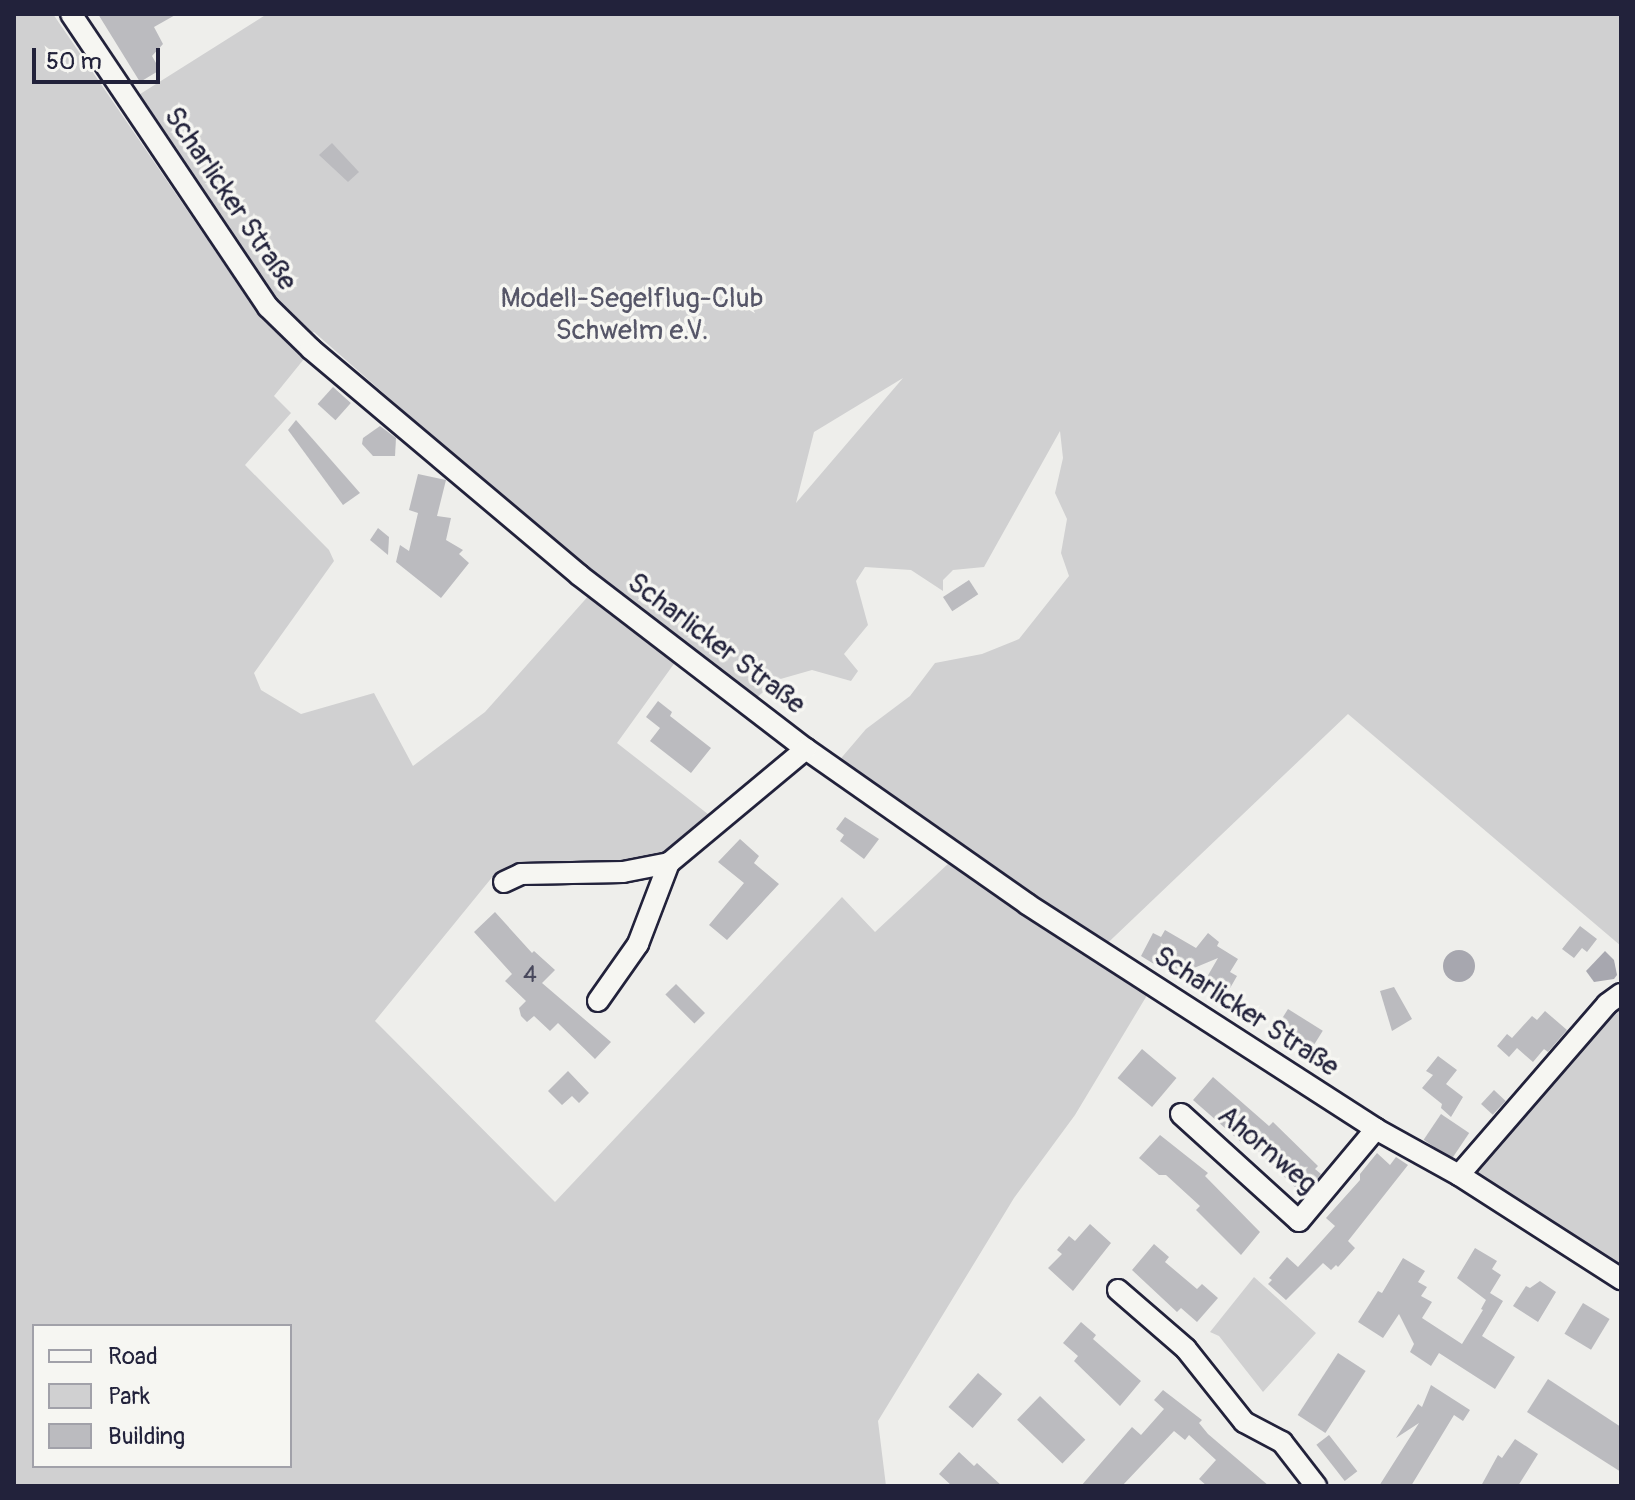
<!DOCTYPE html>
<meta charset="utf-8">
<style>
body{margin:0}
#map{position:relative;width:1635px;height:1500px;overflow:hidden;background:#eeeeeb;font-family:Pangolin,sans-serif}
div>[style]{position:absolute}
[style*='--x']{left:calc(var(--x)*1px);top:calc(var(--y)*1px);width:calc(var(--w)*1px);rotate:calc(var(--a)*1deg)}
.green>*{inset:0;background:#d0d0d1}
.water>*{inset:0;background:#a7a7af}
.round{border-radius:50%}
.building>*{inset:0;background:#bbbbbf;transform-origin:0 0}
.roads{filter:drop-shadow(2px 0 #22223b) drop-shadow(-2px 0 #22223b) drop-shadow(0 2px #22223b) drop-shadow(0 -2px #22223b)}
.minor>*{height:20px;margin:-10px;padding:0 10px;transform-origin:10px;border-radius:10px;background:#f6f6f2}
span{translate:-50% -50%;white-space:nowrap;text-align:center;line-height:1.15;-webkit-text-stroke:7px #f6f6f2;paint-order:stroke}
.number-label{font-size:24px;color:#48485c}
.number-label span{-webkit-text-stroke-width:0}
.street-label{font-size:28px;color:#22223b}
.park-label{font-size:28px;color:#565668}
.frame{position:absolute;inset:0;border:16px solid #22223b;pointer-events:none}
.legend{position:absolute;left:32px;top:1324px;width:260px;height:144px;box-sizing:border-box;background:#f6f6f2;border:2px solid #a1a1a9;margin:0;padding:10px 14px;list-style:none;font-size:24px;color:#22223b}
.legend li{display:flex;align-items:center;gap:16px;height:40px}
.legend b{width:40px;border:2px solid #a1a1a9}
.scale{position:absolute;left:32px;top:48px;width:128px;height:36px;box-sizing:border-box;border:4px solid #22223b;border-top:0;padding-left:10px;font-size:24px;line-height:28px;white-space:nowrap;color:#22223b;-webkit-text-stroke:6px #f6f6f2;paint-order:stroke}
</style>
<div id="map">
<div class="green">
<div style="clip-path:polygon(evenodd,14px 14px,53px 14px,230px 273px,266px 315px,308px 354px,274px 396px,291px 413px,245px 465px,329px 550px,334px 561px,254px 673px,261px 690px,301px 714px,374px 693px,413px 766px,485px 712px,591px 593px,676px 661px,617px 743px,713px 818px,666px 858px,627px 867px,498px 870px,375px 1021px,555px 1202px,842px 897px,875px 932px,950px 862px,837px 763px,866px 729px,910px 696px,935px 663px,982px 654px,1019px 639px,1069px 576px,1061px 553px,1067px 519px,1055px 493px,1063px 458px,1060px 431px,984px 567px,953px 570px,943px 580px,943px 591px,911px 570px,865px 567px,856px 581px,868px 625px,844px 654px,858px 671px,851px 681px,812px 670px,777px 680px,754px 700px,578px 564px,314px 332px,306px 336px,267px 293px,137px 96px,267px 14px,1621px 14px,1621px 946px,1348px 714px,1094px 956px,1149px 992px,1075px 1115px,1014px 1198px,878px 1421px,886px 1486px,14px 1486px,14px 14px,903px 378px,796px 503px,814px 432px,903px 378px,14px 14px,34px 1326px,290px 1326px,290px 1466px,34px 1466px,34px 1326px)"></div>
<div style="clip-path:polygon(1621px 1002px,1621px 1269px,1471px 1176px)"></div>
<div style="clip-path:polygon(1254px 1277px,1316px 1333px,1263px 1392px,1219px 1336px,1210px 1332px)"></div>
</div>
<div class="water">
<div class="round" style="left:1443px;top:950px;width:32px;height:32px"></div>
<div style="clip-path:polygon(1605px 951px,1614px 960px,1617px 975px,1614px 979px,1594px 982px,1586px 971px)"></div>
</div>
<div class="building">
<div style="clip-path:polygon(98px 14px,177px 14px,154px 27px,163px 44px,152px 56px,160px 70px,140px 82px)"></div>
<div style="clip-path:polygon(332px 143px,359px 172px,348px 182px,319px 155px)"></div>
<div style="left:333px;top:387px;width:24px;height:23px;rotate:42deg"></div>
<div style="clip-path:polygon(296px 420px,360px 493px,343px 505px,288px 430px)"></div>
<div style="clip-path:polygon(380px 426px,396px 438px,395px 456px,373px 456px,362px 444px,363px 438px)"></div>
<div style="clip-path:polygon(418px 474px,446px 480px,437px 516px,451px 518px,446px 540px,463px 550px,459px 554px,469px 563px,441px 598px,396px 562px,400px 545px,409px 551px,418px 513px,409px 510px)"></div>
<div style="clip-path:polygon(378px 528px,389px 537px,388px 555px,370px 540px)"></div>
<div style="left:969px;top:580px;width:17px;height:31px;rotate:57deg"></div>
<div style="clip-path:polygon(658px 701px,672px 712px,670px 716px,711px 748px,691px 773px,650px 741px,660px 728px,646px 717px)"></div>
<div style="clip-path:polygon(845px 817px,879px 839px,864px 859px,840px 841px,844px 835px,836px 829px)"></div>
<div style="clip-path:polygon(740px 839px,759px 856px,754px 863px,779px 884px,727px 940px,709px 925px,744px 883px,718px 862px)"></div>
<div style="clip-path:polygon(495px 912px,532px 953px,534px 951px,555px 970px,542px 983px,611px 1042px,595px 1059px,558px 1023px,550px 1031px,534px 1016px,527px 1022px,521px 1016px,519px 1008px,526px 1001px,505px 981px,512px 974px,474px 932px)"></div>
<div style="clip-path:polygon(1580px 926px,1597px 939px,1587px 952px,1582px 948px,1574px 958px,1562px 949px)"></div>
<div style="clip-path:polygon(1165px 930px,1196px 948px,1208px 933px,1219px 942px,1217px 946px,1238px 959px,1230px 972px,1237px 976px,1225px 997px,1203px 984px,1218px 958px,1182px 973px,1157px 959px,1154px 964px,1141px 956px,1153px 933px,1161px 937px)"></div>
<div style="left:676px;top:984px;width:41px;height:15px;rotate:45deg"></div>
<div style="clip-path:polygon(1394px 987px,1412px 1019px,1392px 1031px,1380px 991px)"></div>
<div style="left:1288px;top:1009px;width:41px;height:26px;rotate:32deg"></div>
<div style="clip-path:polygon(1545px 1011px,1567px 1030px,1548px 1052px,1544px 1049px,1533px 1062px,1517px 1048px,1509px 1057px,1497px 1046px,1507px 1034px,1512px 1038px,1532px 1016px,1537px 1020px)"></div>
<div style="left:1142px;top:1049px;width:45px;height:38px;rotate:40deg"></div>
<div style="clip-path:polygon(1438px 1056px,1457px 1070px,1446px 1084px,1463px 1097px,1451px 1117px,1441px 1108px,1442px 1104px,1422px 1088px,1433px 1075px,1426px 1071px)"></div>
<div style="clip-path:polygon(568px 1071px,589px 1093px,579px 1103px,572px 1096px,562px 1105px,548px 1091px)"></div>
<div style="clip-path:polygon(1213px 1077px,1269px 1126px,1273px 1122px,1318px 1166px,1315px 1169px,1321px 1174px,1305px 1193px,1300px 1187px,1298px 1190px,1244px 1138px,1241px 1142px,1193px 1100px)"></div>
<div style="left:1494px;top:1090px;width:16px;height:19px;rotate:43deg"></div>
<div style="left:1441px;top:1114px;width:34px;height:31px;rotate:34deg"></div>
<div style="clip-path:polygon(1160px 1135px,1208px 1173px,1205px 1176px,1260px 1232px,1241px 1255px,1196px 1210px,1200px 1206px,1166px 1175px,1159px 1175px,1139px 1158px)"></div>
<div style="clip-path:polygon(1377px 1153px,1390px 1165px,1396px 1157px,1408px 1165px,1348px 1241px,1355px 1248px,1338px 1267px,1336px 1265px,1331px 1270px,1323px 1263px,1286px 1300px,1268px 1284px,1272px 1280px,1269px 1278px,1287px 1257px,1298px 1267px,1335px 1226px,1326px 1218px,1360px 1180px,1360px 1174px)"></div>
<div style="clip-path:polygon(1090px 1224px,1111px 1243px,1073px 1291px,1048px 1268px,1062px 1254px,1057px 1250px,1069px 1236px,1075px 1241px)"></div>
<div style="clip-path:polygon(1154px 1244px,1169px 1257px,1165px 1262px,1197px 1289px,1202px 1284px,1218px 1298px,1197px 1322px,1181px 1308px,1177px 1312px,1132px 1270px)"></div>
<div style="clip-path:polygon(1475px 1248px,1497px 1261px,1492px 1269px,1501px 1275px,1490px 1293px,1503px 1301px,1482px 1336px,1515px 1357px,1495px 1389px,1439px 1353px,1431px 1366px,1410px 1352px,1414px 1344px,1399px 1314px,1383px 1338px,1358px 1322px,1378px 1291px,1382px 1293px,1403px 1258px,1425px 1271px,1418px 1282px,1427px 1287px,1421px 1296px,1432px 1302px,1422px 1318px,1462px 1344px,1483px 1310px,1481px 1309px,1486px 1300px,1457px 1278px)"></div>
<div style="clip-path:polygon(1540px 1281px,1556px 1292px,1538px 1322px,1513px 1306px,1526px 1286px,1530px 1288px)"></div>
<div style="left:1583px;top:1303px;width:31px;height:36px;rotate:31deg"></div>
<div style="clip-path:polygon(1081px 1322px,1096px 1335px,1093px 1339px,1141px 1381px,1120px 1406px,1074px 1361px,1078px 1356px,1063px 1343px)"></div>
<div style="left:1338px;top:1353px;width:33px;height:74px;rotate:33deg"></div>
<div style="left:978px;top:1373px;width:32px;height:45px;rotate:41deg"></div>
<div style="clip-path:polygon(1548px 1379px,1621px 1427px,1621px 1472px,1527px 1412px)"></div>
<div style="clip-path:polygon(1431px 1385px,1470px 1410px,1463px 1421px,1454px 1415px,1411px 1486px,1379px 1486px,1419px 1423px,1396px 1438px,1418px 1404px,1422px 1407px)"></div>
<div style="clip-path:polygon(1163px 1390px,1202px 1420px,1199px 1423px,1208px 1434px,1269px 1486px,1207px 1486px,1199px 1479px,1216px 1460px,1189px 1435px,1185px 1440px,1174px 1431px,1122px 1486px,1081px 1486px,1132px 1427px,1141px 1435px,1164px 1409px,1154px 1400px)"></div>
<div style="left:1040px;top:1396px;width:63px;height:33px;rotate:44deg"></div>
<div style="left:1329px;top:1435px;width:46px;height:16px;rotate:52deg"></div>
<div style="clip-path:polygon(1515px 1439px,1538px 1454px,1518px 1486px,1481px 1486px,1498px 1455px,1502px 1458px)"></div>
<div style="clip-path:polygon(959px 1452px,974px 1466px,977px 1463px,1002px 1486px,952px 1486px,939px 1474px)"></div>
</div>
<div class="roads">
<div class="minor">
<div style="--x:71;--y:14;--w:353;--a:56.1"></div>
<div style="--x:268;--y:307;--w:60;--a:44.3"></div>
<div style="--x:311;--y:349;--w:351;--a:40.1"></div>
<div style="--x:579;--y:575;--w:286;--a:37.5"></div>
<div style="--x:806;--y:749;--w:270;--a:35"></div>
<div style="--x:1027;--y:904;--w:415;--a:32.8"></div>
<div style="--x:1376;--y:1129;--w:95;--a:29"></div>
<div style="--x:1459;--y:1175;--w:193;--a:32.7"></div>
<div style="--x:504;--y:882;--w:19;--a:-25"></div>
<div style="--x:521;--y:874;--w:102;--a:-1.1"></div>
<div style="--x:623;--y:872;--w:47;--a:-11.1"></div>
<div style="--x:669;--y:863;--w:178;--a:-39.8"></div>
<div style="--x:598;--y:1001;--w:70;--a:-54.9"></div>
<div style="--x:638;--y:944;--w:87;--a:-69.1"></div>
<div style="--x:1181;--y:1114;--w:159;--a:42.2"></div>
<div style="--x:1299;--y:1221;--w:120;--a:-50.1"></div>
<div style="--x:1459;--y:1175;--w:226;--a:-49.1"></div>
<div style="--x:1607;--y:1004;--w:17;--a:-36"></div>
<div style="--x:1118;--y:1290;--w:90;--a:40.9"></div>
<div style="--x:1186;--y:1349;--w:93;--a:51.5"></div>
<div style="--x:1244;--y:1422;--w:43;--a:27.8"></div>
<div style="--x:1282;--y:1442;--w:56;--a:52.3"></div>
</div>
</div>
<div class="number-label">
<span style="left:530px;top:975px">4</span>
</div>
<div class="street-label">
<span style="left:230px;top:199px;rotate:56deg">Scharlicker Straße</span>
<span style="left:716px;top:644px;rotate:37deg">Scharlicker Straße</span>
<span style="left:1246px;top:1012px;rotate:33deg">Scharlicker Straße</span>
<span style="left:1267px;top:1150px;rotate:40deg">Ahornweg</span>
</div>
<div class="park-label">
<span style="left:632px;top:315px">Modell-Segelflug-Club<br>Schwelm e.V.</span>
</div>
<div class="frame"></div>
<ul class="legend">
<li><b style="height:10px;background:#f6f6f2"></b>Road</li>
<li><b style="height:22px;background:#d0d0d1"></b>Park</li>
<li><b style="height:22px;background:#bbbbbf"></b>Building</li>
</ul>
<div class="scale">50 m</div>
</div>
